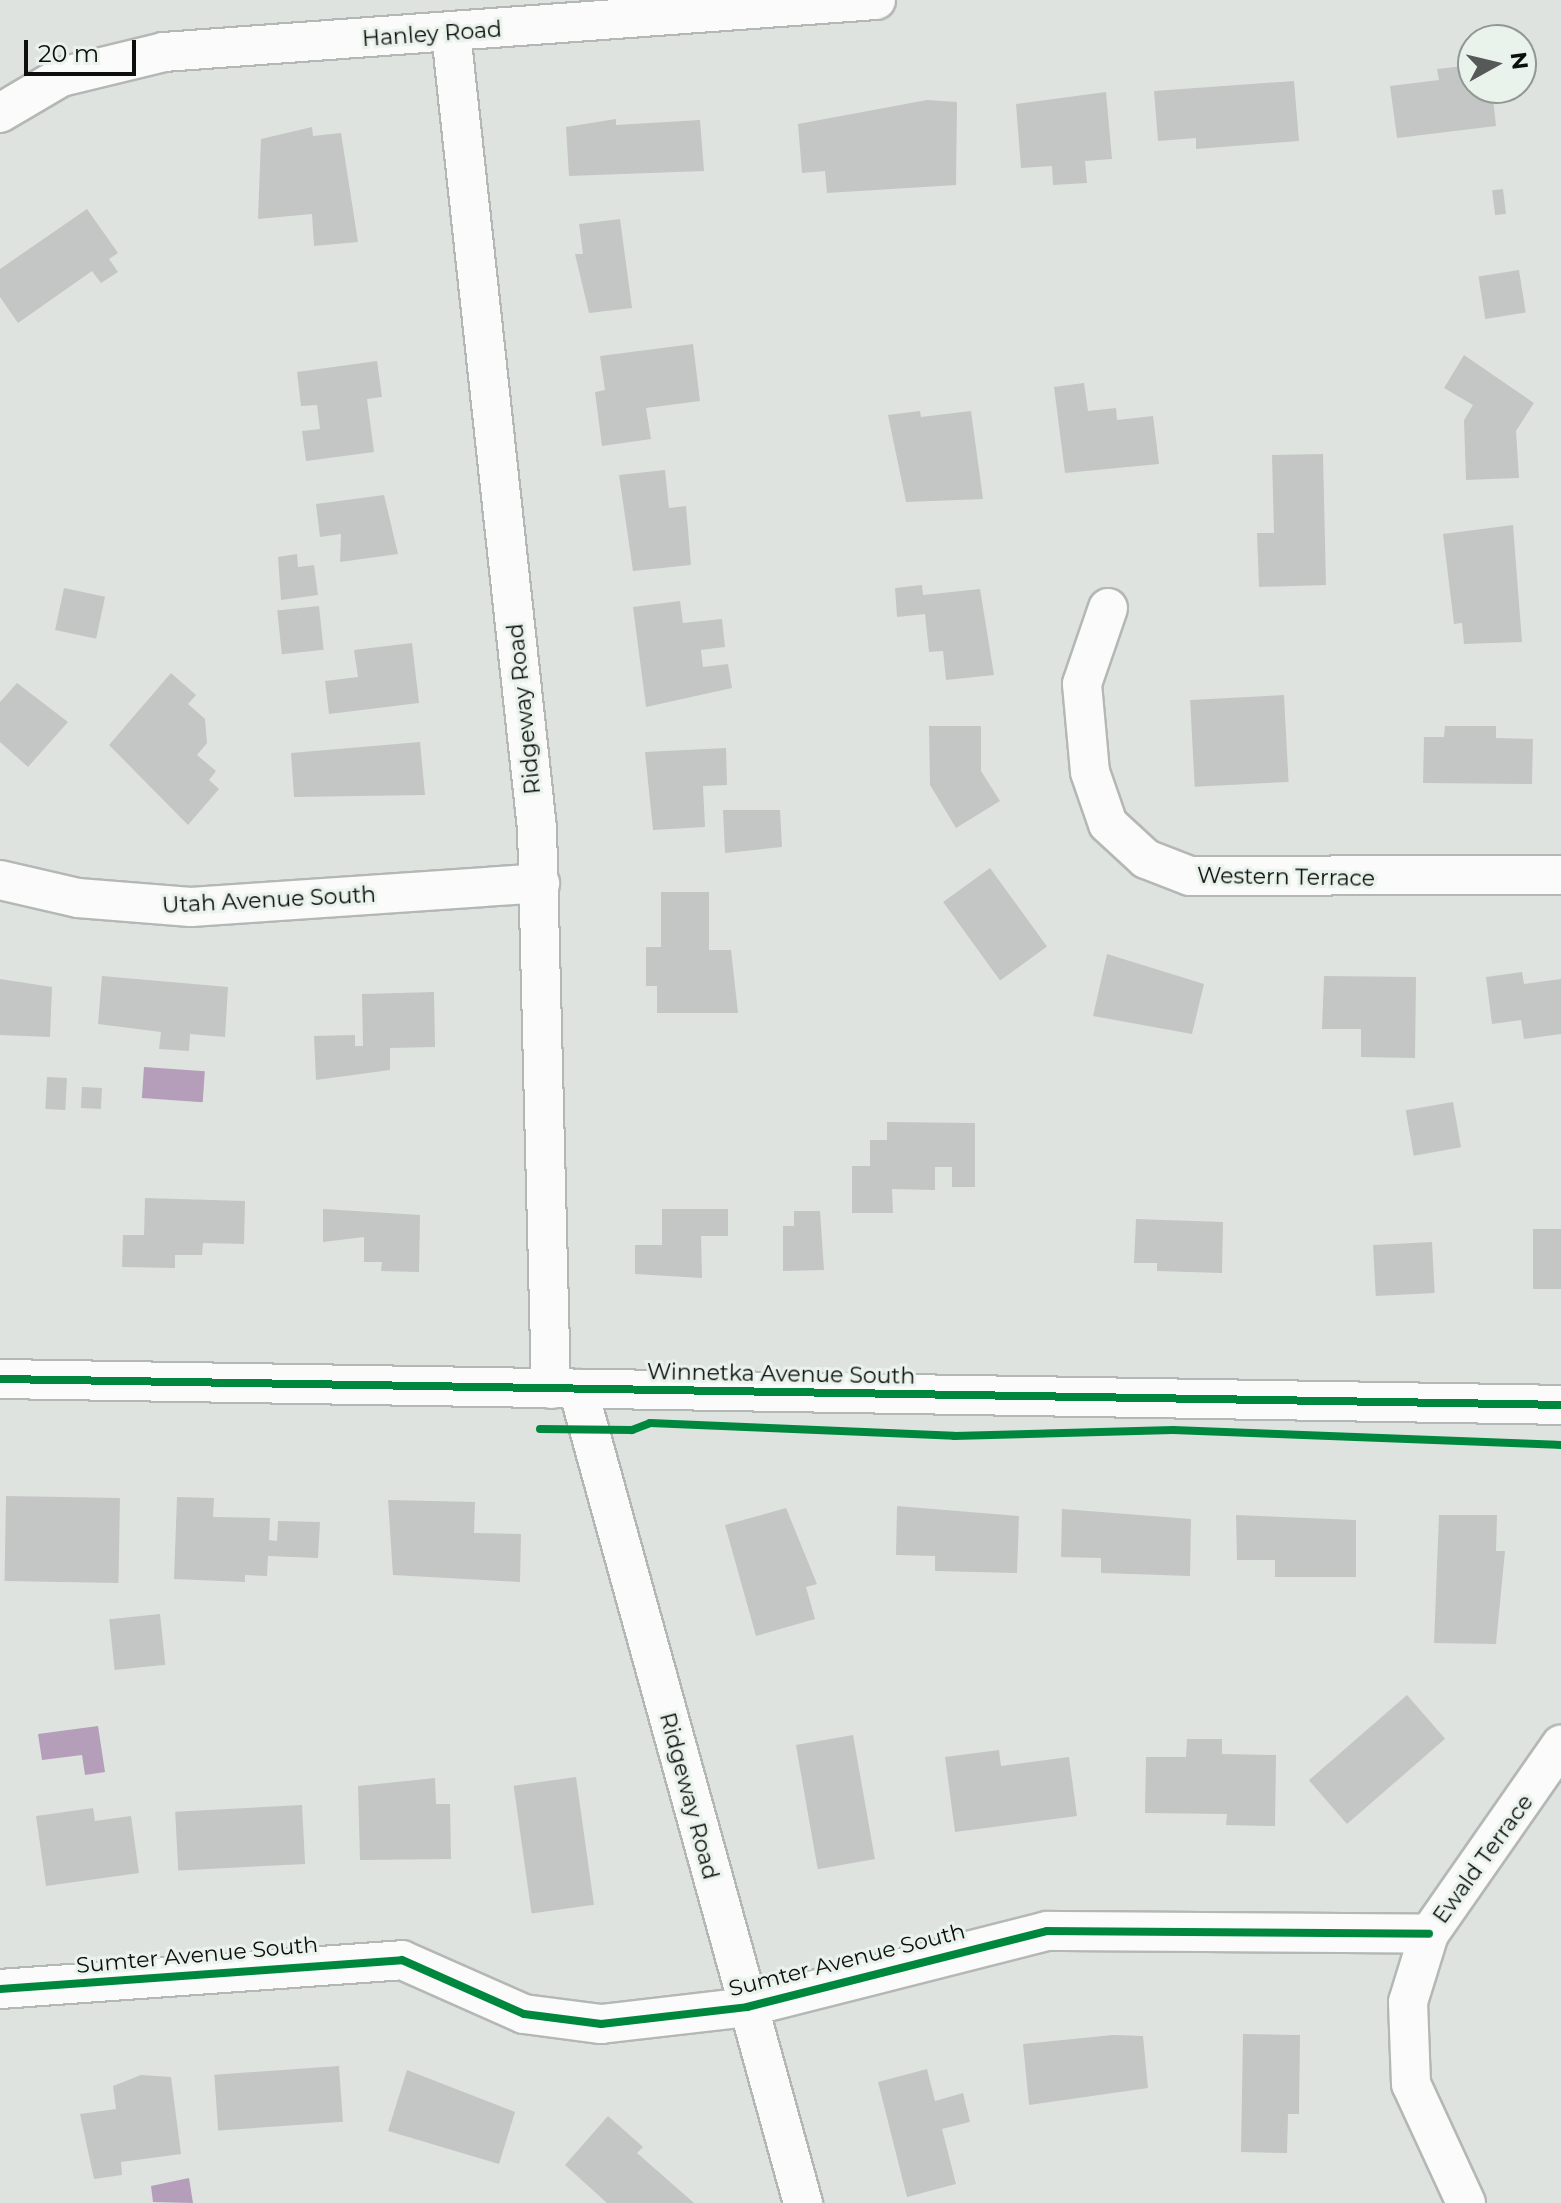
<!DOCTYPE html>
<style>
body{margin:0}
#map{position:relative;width:1561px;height:2203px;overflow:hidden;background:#dfe3e0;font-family:Montserrat,sans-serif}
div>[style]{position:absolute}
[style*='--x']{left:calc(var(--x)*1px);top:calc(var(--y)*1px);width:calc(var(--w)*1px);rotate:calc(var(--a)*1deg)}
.water>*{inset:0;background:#b59eba;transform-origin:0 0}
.building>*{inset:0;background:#c3c6c4;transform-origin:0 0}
.roads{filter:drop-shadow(2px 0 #b4b8b5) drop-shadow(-2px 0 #b4b8b5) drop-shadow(0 2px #b4b8b5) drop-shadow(0 -2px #b4b8b5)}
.minor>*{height:38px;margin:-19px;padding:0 19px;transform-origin:19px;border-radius:19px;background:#fafbfa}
.cycleway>*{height:8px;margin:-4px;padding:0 4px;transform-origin:4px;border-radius:4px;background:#00873e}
span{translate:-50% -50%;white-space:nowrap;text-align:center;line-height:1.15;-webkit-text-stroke:6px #eaf2ec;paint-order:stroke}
.street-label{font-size:22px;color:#0c0f0d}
.north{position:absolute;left:1457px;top:24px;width:80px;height:80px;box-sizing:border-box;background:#eaf2ec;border:2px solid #919793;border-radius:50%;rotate:82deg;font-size:22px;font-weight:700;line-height:32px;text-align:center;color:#0c0f0d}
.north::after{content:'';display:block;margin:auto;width:28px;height:36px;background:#565957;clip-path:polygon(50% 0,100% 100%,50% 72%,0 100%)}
.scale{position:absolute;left:24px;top:40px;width:112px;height:36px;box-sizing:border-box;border:4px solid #0c0f0d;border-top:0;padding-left:10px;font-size:24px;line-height:28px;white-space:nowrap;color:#0c0f0d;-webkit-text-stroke:6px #eaf2ec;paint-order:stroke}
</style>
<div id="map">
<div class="water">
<div style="left:144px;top:1067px;width:61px;height:31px;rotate:4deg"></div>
<div style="clip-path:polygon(98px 1726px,105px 1772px,85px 1775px,82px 1755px,42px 1760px,38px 1734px)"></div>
<div style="clip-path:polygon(189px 2178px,193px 2203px,153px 2202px,151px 2186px)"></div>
</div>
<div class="building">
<div style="clip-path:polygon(1473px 65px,1473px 88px,1492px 88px,1496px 126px,1397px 138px,1390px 86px,1439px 80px,1437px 69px)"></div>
<div style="clip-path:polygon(1294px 81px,1299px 141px,1196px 149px,1196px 138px,1158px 141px,1154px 91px)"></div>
<div style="clip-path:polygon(1106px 92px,1112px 159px,1085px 161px,1087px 183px,1053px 185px,1052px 166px,1021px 168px,1016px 104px)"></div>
<div style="clip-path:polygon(927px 100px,957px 102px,956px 185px,827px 193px,825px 171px,802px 173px,798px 124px)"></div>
<div style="clip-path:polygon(616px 119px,616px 125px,700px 120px,704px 171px,569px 176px,566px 127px)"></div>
<div style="clip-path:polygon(312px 127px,313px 136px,341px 133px,358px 242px,314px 246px,312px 214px,258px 219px,261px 139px)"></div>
<div style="left:1503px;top:189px;width:25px;height:11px;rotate:83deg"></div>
<div style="clip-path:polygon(87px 209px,118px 253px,109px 259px,118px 272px,101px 283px,92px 271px,18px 323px,0 297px,0 269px)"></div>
<div style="clip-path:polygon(620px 219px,632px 308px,589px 313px,575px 254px,583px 254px,579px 224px)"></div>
<div style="left:1519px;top:270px;width:43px;height:41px;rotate:81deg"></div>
<div style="clip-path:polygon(693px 344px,700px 401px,646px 408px,651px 439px,602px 446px,595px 392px,605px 390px,600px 356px)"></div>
<div style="clip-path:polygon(1464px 355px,1534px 403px,1516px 431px,1519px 478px,1466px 480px,1464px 420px,1473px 405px,1444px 388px)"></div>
<div style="clip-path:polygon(377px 361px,382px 397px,367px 399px,374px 452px,306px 461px,302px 431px,320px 429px,317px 405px,301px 406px,297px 372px)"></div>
<div style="clip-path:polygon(1084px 383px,1088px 411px,1116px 408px,1117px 420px,1153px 416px,1159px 464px,1065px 473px,1054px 387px)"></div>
<div style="clip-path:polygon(920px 411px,921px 417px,971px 411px,983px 499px,906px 502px,888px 415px)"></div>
<div style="clip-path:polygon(1323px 454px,1326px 585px,1259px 587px,1257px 533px,1274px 533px,1272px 455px)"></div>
<div style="clip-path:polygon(665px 470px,669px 508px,686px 506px,691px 565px,633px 571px,619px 475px)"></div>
<div style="clip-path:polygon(384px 495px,398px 554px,340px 562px,341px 534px,320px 537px,316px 504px)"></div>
<div style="clip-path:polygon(1513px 525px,1522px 642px,1464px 644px,1462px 623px,1454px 624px,1443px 534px)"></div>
<div style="clip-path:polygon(297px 554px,298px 567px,314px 565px,318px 595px,281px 600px,278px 557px)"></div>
<div style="clip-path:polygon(922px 585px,923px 595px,980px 589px,994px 675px,946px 680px,943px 651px,929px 652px,925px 614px,897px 617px,895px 588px)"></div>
<div style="left:64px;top:588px;width:42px;height:43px;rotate:12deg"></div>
<div style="clip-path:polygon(680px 601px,683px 623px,722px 619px,725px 647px,701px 650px,703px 667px,728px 664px,732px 688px,646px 707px,633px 607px)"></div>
<div style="left:319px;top:606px;width:44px;height:42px;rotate:84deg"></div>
<div style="clip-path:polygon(412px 643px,419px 703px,329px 714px,325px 681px,358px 677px,354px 650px)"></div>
<div style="clip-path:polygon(171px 673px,196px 695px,188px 704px,205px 719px,207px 743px,197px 755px,216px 771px,209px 780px,219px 789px,188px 825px,109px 745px)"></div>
<div style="clip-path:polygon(17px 683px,68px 722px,28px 767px,0 742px,0 702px)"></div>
<div style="left:1284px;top:695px;width:87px;height:94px;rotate:87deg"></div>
<div style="clip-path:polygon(929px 726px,981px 726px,981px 771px,1000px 801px,956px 828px,930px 785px)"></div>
<div style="clip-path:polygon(1445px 726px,1496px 726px,1496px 738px,1533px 739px,1532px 784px,1423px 783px,1424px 737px,1444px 737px)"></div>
<div style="clip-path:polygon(420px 742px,425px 795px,294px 797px,291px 753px)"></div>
<div style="clip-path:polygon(726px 748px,727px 785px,703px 786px,705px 827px,653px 830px,645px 752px)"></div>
<div style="clip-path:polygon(723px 810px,780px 810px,782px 847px,725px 853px)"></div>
<div style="left:990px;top:868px;width:97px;height:58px;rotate:54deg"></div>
<div style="clip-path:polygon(661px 892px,709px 892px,709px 950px,731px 950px,738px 1013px,657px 1013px,657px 986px,646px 986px,646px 947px,661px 947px)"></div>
<div style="clip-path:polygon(1107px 954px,1204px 984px,1192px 1034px,1093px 1016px)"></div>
<div style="clip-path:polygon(1522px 972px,1524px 984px,1561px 979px,1561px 1034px,1524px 1039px,1521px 1020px,1492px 1024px,1486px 977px)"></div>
<div style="clip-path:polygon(102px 976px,228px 987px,225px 1037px,190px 1034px,189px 1051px,159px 1049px,161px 1032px,98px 1024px)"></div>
<div style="clip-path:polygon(1324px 976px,1416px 977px,1415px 1058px,1361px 1057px,1361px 1029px,1322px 1029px)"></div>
<div style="clip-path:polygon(0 979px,52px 987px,50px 1037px,0 1035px)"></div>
<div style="clip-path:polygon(434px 992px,435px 1047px,390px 1048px,390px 1070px,316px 1080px,314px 1036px,355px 1035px,355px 1046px,363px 1046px,362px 994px)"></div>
<div style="left:47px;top:1077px;width:20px;height:32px;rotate:3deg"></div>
<div style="left:82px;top:1087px;width:20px;height:21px;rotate:3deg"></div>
<div style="left:1453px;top:1102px;width:46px;height:48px;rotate:80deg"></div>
<div style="clip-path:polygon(887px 1122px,975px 1123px,975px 1187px,952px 1187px,952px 1167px,935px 1167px,935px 1190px,892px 1189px,893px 1213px,852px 1213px,852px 1166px,870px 1166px,870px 1140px,887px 1140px)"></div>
<div style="clip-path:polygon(145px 1198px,245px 1201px,244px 1244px,203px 1243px,202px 1255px,175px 1255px,175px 1268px,122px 1267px,123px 1235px,144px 1235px)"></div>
<div style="clip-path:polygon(323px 1209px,420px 1215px,419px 1272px,381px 1271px,382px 1262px,364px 1262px,364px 1237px,323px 1242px)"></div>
<div style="clip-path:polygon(662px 1209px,728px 1209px,728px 1236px,701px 1236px,702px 1278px,635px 1274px,635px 1245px,662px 1245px)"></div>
<div style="clip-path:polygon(794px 1211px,820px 1211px,824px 1270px,783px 1271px,783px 1226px,794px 1226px)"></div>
<div style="clip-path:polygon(1136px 1219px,1223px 1222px,1222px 1273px,1157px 1271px,1157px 1263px,1134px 1263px)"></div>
<div style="left:1533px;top:1229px;width:28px;height:60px"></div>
<div style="left:1432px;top:1242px;width:51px;height:59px;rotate:87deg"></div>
<div style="left:6px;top:1496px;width:114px;height:85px;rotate:1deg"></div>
<div style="clip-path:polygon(177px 1497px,214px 1498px,213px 1517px,270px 1518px,269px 1540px,277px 1541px,278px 1521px,320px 1522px,318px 1558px,268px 1556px,267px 1576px,245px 1575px,245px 1582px,174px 1579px)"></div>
<div style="clip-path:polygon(388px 1500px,475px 1502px,474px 1533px,521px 1534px,520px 1582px,393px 1575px)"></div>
<div style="clip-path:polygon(897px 1506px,1019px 1516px,1017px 1573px,935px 1571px,935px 1556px,896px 1555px)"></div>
<div style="clip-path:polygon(786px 1508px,817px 1584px,806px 1587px,815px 1619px,756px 1636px,725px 1525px)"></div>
<div style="clip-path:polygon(1062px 1509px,1191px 1519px,1190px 1576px,1101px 1573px,1101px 1558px,1061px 1557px)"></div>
<div style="clip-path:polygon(1236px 1515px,1356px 1520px,1356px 1577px,1275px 1577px,1275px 1560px,1237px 1560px)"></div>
<div style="clip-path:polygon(1439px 1515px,1497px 1515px,1496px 1551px,1505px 1551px,1496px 1644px,1434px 1643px)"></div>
<div style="left:160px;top:1614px;width:51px;height:51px;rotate:84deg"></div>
<div style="left:1407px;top:1695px;width:58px;height:130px;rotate:49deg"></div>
<div style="left:853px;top:1735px;width:126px;height:58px;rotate:80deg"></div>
<div style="clip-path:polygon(1187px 1739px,1222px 1739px,1222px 1754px,1276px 1755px,1275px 1826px,1226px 1825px,1227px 1814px,1145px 1813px,1146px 1757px,1186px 1757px)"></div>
<div style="clip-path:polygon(999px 1750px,1001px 1766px,1069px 1757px,1077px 1816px,955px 1832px,945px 1757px)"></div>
<div style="left:576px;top:1777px;width:129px;height:63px;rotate:82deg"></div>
<div style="clip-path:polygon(435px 1778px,436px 1804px,450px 1804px,451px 1859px,360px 1860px,358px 1786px)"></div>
<div style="left:302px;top:1805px;width:59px;height:127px;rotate:87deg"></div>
<div style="clip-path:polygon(93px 1808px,95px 1821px,131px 1816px,139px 1873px,46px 1886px,36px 1816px)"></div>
<div style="clip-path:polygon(1243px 2034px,1300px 2035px,1299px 2114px,1288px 2114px,1287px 2153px,1241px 2152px)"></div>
<div style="clip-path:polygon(1113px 2035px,1143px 2036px,1148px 2088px,1029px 2105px,1023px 2044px)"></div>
<div style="left:339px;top:2066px;width:56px;height:125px;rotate:86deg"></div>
<div style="clip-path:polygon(927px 2069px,935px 2101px,963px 2093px,970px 2122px,942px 2129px,956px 2184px,907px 2197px,878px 2082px)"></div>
<div style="clip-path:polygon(407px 2070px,515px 2112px,499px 2164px,388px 2131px)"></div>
<div style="clip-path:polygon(141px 2075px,171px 2077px,181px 2154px,121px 2162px,122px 2175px,94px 2179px,80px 2114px,116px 2109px,113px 2086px)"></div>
<div style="clip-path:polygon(608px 2116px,643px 2147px,637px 2153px,694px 2203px,607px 2203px,565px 2165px)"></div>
</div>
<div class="roads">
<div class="minor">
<div style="--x:451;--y:33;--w:800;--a:83.83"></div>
<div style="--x:537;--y:828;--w:561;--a:88.57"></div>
<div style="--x:0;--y:113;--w:71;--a:-30.5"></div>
<div style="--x:61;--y:77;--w:106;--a:-13.6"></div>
<div style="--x:164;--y:52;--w:714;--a:-4.18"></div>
<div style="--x:1108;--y:608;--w:80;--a:108.9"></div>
<div style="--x:1082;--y:684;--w:88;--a:84.8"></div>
<div style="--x:1090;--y:772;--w:55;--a:70.9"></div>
<div style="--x:1108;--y:824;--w:52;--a:42.6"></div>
<div style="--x:1146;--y:859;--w:47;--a:21.1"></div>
<div style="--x:1190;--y:876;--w:371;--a:-0.2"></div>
<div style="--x:0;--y:880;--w:80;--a:13"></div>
<div style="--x:78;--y:898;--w:113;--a:4.6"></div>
<div style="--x:191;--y:907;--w:350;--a:-3.9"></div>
<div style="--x:0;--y:1379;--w:1561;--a:0.95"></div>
<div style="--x:578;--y:1389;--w:845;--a:74.55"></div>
<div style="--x:0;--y:1989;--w:403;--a:-4.1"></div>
<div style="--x:402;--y:1960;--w:133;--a:23.9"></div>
<div style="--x:524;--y:2014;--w:78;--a:7.4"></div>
<div style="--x:601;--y:2024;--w:147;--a:-6.6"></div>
<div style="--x:747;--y:2007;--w:309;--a:-14.2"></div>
<div style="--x:1047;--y:1931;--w:382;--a:0.4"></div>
<div style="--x:1466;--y:2203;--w:131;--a:-114.8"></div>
<div style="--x:1411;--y:2084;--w:82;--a:-92.1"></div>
<div style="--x:1408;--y:2002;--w:71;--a:-72.8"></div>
<div style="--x:1429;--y:1934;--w:231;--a:-55.1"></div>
</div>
</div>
<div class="cycleway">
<div style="--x:0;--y:1379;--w:1561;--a:0.95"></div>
<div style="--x:540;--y:1429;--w:92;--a:0.6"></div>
<div style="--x:632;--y:1430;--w:19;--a:-21"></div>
<div style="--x:650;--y:1423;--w:304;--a:2.4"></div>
<div style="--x:954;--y:1436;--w:219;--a:-1.6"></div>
<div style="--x:1173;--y:1430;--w:388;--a:2.2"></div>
<div style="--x:0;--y:1989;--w:403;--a:-4.1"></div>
<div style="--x:402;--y:1960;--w:133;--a:23.9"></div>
<div style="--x:524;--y:2014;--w:78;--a:7.4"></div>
<div style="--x:601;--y:2024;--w:147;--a:-6.6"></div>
<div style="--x:747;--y:2007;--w:309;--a:-14.2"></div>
<div style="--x:1047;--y:1931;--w:382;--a:0.4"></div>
</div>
<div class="street-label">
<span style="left:432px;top:34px;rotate:-4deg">Hanley Road</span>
<span style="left:524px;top:709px;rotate:-96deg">Ridgeway Road</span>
<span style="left:1286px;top:877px;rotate:1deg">Western Terrace</span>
<span style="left:269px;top:900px;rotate:-3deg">Utah Avenue South</span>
<span style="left:781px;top:1374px;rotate:1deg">Winnetka Avenue South</span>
<span style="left:689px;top:1796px;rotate:75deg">Ridgeway Road</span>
<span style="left:1483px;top:1859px;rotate:-54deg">Ewald Terrace</span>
<span style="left:197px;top:1955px;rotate:-5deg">Sumter Avenue South</span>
<span style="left:847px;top:1960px;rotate:-14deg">Sumter Avenue South</span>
</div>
<div class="north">N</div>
<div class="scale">20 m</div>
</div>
